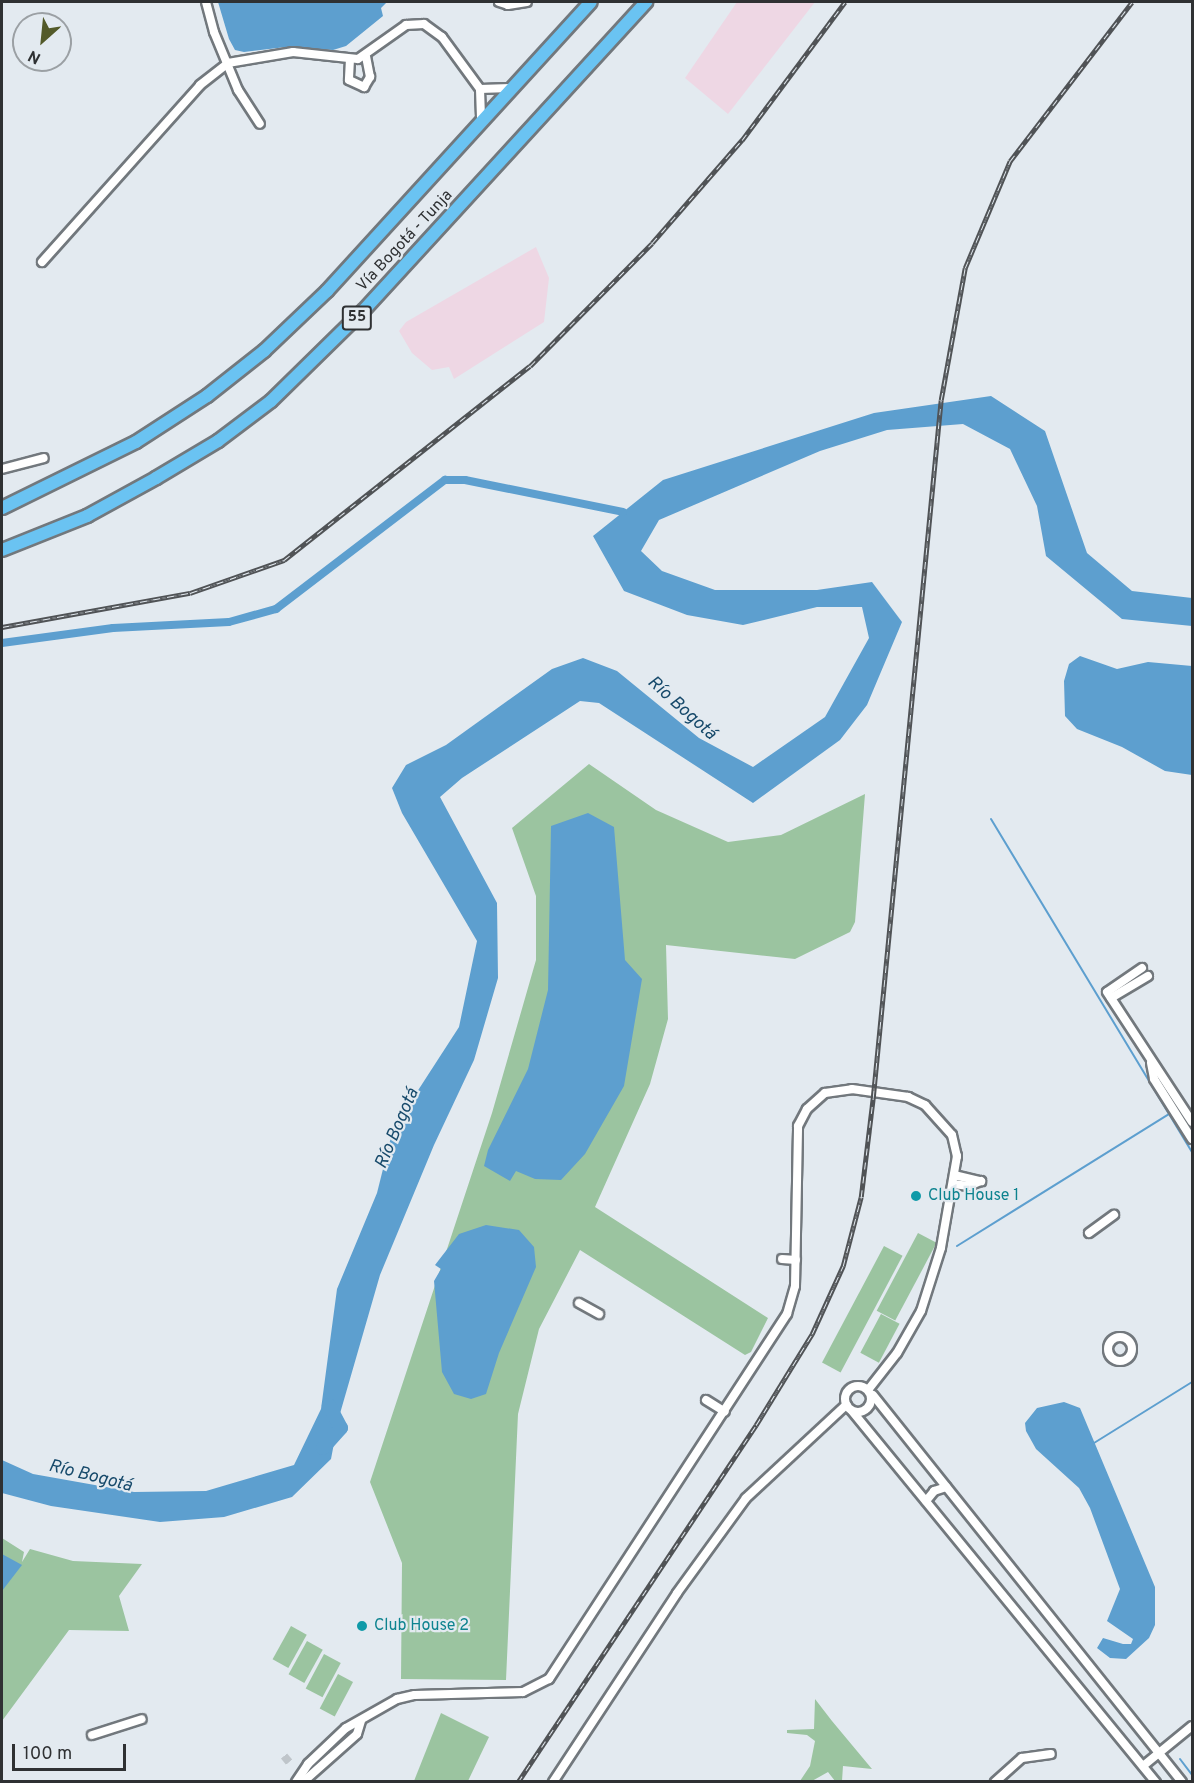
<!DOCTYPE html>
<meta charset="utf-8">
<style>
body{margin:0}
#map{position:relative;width:1194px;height:1783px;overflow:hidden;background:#e3eaf0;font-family:Overpass,sans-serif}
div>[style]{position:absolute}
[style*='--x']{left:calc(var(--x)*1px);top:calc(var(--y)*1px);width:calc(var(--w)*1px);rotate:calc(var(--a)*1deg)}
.industrial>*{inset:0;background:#eed7e4}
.green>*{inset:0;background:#9bc4a0;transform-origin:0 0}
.water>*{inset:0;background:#5d9fcf}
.stream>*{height:2px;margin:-1px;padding:0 1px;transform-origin:1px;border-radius:1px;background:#5d9fcf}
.canal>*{height:8px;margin:-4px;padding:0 4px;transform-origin:4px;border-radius:4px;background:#5d9fcf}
.river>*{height:14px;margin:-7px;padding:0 7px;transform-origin:7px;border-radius:7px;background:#5d9fcf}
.minor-tunnel>*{height:8px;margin-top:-4px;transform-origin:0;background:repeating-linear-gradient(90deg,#bfc5ca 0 8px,transparent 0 12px)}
.roads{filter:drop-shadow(2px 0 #72787d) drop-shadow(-2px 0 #72787d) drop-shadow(0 2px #72787d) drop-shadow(0 -2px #72787d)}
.minor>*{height:8px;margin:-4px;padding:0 4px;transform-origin:4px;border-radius:4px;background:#fff}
.minor>.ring{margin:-4px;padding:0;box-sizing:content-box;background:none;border:8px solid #fff;border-radius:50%}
.trunk>*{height:12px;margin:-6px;padding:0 6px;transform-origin:6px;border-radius:6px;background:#6ac3f2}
.rail>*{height:4.5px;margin-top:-2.25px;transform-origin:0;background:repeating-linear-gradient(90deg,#e3eaf0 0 7px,#505356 0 14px);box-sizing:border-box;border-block:2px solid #505356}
.dots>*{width:16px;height:16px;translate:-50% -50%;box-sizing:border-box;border:3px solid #e3eaf0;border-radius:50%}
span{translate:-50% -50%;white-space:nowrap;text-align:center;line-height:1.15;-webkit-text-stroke:4.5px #e3eaf0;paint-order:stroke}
.shield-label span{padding:2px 4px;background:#e3eaf0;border:2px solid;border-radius:4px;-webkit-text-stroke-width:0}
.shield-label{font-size:15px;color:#2f3133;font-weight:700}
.street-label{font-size:16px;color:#2f3133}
.culture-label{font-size:16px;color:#0d838f}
.left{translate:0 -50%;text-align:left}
.water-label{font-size:18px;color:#174a6b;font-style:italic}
.frame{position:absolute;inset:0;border:3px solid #2f3133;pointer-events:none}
.north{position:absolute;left:12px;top:12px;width:60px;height:60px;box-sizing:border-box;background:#e3eaf0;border:2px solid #9ba0a4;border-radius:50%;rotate:207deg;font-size:16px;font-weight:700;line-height:24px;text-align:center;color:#2f3133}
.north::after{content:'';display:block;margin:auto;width:21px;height:27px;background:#535a29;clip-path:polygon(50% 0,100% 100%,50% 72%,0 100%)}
.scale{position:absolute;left:12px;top:1744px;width:114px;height:27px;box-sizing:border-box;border:3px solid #2f3133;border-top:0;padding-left:8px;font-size:18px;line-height:21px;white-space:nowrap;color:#2f3133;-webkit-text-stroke:4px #e3eaf0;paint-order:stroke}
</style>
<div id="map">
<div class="industrial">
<div style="clip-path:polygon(737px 2px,815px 2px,728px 114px,685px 78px)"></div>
<div style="clip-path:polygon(536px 247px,549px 278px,544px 322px,454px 379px,449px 367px,432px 370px,412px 353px,399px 331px,406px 322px)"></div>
</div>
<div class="green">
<div style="clip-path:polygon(589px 764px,656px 810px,728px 842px,781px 835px,865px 794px,855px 922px,850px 932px,795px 959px,666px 945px,668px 1019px,650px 1084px,595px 1207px,768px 1318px,751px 1352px,745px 1355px,580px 1250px,539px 1329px,518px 1414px,506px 1680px,401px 1679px,402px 1563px,370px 1482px,492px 1113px,536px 960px,536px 896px,512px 828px)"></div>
<div style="left:918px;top:1233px;width:21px;height:88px;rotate:28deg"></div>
<div style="left:884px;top:1246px;width:21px;height:132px;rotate:28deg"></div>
<div style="left:881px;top:1314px;width:21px;height:44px;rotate:28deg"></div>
<div style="clip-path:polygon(2px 1538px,24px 1552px,22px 1562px,30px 1549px,73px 1561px,142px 1564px,119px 1596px,129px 1631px,69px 1630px,2px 1721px)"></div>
<div style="left:291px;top:1626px;width:18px;height:38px;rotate:29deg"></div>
<div style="left:307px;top:1641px;width:18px;height:38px;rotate:29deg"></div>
<div style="left:324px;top:1654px;width:19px;height:39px;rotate:28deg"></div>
<div style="left:338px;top:1674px;width:17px;height:39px;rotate:28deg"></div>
<div style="clip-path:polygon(815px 1699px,832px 1721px,872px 1769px,843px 1766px,842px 1781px,835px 1781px,828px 1772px,812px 1781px,800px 1781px,810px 1766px,815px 1741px,807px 1735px,787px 1733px,787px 1730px,814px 1729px)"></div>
<div style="clip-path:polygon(441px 1713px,489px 1737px,468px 1781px,414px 1781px)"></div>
</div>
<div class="water">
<div style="clip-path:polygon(218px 2px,387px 2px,381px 8px,383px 16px,346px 46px,333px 50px,286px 47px,244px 52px,235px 50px,229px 39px)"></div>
<div style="clip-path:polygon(991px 396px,1045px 431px,1087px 553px,1132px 591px,1192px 598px,1192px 626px,1122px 619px,1046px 556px,1037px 506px,1010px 449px,963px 424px,887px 430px,820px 451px,659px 520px,641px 551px,662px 571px,715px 590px,817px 590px,872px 582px,902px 622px,867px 705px,840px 740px,753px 803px,599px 703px,580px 701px,462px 778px,440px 797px,497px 903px,498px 978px,474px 1060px,434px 1145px,380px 1275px,339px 1417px,331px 1459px,292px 1497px,224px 1517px,160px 1522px,51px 1506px,2px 1493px,2px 1460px,33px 1474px,134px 1492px,206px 1491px,294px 1465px,321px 1409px,337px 1289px,377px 1193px,393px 1129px,459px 1027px,477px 941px,402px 813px,392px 788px,406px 765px,446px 745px,552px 669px,583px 658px,617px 671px,699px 738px,753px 767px,825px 717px,869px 638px,862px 607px,817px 607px,743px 625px,687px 615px,624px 591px,593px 536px,663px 480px,874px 413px)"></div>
<div style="clip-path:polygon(1080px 656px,1117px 669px,1148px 662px,1192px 666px,1192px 775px,1165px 771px,1122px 747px,1077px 729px,1065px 716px,1064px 681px,1069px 664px)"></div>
<div style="clip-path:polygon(588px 813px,614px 827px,625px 960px,642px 979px,624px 1086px,585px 1154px,561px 1180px,535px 1179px,516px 1171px,510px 1181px,484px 1166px,488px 1150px,528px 1069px,548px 990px,551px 826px)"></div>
<div style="clip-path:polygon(486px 1225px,519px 1230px,534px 1247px,536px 1267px,499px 1353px,486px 1394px,471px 1399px,454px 1394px,442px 1372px,434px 1281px,441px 1269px,435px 1265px,459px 1234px)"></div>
<div style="clip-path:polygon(1064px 1402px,1080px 1408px,1155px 1587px,1155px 1625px,1149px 1638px,1126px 1659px,1110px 1658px,1097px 1648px,1103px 1638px,1123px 1644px,1131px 1644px,1133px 1639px,1107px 1621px,1120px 1589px,1090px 1508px,1079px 1488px,1036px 1449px,1026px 1431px,1025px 1423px,1037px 1408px)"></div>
<div style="clip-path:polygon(2px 1554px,22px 1565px,2px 1591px)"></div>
</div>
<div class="stream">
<div style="--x:991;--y:819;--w:389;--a:58.9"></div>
<div style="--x:957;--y:1246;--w:250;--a:-31.9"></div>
<div style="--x:1094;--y:1443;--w:115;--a:-31.9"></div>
<div style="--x:1180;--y:1759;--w:20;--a:53"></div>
</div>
<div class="canal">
<div style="--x:2;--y:643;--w:112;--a:-7.7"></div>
<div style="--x:113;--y:628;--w:116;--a:-3"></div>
<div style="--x:229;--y:622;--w:49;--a:-15.5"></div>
<div style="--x:276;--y:609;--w:213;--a:-37.4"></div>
<div style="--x:445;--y:480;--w:20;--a:0"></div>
<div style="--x:465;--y:480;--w:161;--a:11.4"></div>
</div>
<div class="river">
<div style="--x:323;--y:1448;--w:27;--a:-48"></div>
<div style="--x:341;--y:1428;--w:26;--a:-118"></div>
</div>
<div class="minor-tunnel">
<div style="--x:284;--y:1756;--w:8;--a:50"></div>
</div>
<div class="roads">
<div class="minor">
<div style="--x:206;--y:2;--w:31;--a:75"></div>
<div style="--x:214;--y:32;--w:63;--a:67.5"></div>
<div style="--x:238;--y:90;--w:40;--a:57.1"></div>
<div style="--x:499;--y:2;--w:9;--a:18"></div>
<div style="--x:508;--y:5;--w:19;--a:-9"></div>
<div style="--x:350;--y:59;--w:21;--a:93"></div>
<div style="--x:349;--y:80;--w:17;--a:25"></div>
<div style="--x:364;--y:87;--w:12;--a:-59"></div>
<div style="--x:370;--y:77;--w:20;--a:-101"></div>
<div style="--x:480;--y:89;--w:30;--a:-2"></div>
<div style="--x:42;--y:262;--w:237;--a:-48.2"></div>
<div style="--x:200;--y:85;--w:36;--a:-38"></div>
<div style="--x:228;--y:63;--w:66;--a:-9.6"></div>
<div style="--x:293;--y:52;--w:65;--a:6.1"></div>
<div style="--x:358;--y:59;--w:59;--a:-35.3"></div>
<div style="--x:406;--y:25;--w:18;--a:-3"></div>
<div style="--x:424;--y:24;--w:22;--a:36"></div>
<div style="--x:442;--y:37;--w:64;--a:53.8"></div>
<div style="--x:480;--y:89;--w:32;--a:88"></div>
<div style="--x:2;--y:469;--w:43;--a:-14.7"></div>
<div style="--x:1142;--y:968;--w:42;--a:145.6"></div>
<div style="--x:1107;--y:992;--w:155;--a:56.8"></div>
<div style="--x:1111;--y:998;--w:43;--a:-30.7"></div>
<div style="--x:1151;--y:1063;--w:16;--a:79"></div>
<div style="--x:1154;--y:1079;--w:71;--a:57.7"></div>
<div style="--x:954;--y:1175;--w:28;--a:13"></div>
<div style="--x:953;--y:1184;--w:16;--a:7"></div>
<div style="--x:969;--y:1186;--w:13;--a:-23"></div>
<div style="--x:1089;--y:1233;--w:31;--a:-36"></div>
<div style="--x:782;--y:1259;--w:14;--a:4"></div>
<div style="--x:579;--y:1303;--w:23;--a:29"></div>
<div class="ring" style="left:1108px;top:1337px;width:16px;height:16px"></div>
<div class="ring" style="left:845px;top:1386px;width:18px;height:18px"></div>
<div style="--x:873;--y:1395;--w:495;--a:51.4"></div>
<div style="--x:706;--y:1400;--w:22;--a:32"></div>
<div style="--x:852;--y:1411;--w:480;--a:50.7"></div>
<div style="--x:926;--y:1501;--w:13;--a:-51"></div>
<div style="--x:934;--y:1491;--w:13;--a:-18"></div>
<div style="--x:92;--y:1735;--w:52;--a:-17.7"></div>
<div style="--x:1143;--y:1766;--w:63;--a:-39.2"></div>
<div style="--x:296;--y:1782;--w:22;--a:-56"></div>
<div style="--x:308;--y:1764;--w:52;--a:-43.5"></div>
<div style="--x:346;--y:1728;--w:59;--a:-29.6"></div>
<div style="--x:397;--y:1699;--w:18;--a:-13"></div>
<div style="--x:415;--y:1695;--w:108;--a:-1.6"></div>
<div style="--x:523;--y:1692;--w:29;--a:-27"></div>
<div style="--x:549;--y:1679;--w:436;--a:-56.9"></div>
<div style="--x:787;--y:1314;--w:29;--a:-74"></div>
<div style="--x:795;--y:1286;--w:160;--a:-88.9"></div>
<div style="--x:798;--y:1126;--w:19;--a:-62"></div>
<div style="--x:807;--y:1109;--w:24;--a:-42"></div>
<div style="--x:825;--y:1093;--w:27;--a:-8"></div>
<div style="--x:852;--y:1089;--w:57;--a:8.1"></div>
<div style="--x:908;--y:1097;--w:19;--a:25"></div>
<div style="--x:925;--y:1105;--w:40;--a:48"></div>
<div style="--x:952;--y:1135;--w:22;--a:77"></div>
<div style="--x:957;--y:1156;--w:93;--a:99.9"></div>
<div style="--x:941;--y:1248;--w:66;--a:107.6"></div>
<div style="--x:921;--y:1311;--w:48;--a:119.7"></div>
<div style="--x:897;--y:1353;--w:47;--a:128.1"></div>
<div style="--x:303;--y:1782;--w:72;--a:-41.6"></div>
<div style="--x:357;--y:1734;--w:14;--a:-73"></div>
<div style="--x:553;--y:1782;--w:226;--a:-56.7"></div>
<div style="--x:677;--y:1593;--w:117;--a:-54"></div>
<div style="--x:746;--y:1498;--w:137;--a:-42.9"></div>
<div style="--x:995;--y:1782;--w:36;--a:-42"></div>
<div style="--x:1022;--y:1758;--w:29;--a:-8"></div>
</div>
<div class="trunk">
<div style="--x:2;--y:508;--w:149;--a:-26.2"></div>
<div style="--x:136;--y:442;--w:85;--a:-32.9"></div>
<div style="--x:207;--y:396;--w:73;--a:-38.3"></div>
<div style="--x:264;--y:351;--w:87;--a:-43.6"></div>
<div style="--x:327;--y:291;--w:391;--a:-47.6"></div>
<div style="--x:2;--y:550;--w:92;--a:-21.8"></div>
<div style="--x:87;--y:516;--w:79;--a:-28.8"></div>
<div style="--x:156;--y:478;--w:72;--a:-30.8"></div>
<div style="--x:218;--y:441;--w:66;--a:-37"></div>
<div style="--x:271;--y:401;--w:130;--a:-44.4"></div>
<div style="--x:364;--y:310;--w:418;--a:-47.5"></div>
</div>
</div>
<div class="rail">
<div style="--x:2;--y:627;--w:191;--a:-10.3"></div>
<div style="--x:190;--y:593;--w:100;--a:-19.3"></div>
<div style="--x:284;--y:560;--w:313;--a:-38.3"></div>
<div style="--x:530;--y:366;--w:173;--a:-45.2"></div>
<div style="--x:652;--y:243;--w:137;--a:-48.9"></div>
<div style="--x:742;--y:140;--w:172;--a:-53.3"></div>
<div style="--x:518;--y:1782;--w:429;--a:-56.3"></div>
<div style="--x:756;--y:1425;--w:107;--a:-58.4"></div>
<div style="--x:812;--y:1334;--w:75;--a:-65.5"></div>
<div style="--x:843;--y:1266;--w:71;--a:-75.4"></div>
<div style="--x:861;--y:1197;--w:100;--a:-83.1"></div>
<div style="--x:873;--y:1098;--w:701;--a:-84.44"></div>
<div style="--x:941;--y:400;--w:134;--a:-79.7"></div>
<div style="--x:965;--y:268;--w:116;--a:-67.2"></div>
<div style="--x:1010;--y:161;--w:200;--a:-52.5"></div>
</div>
<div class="dots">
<div style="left:916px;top:1196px;background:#0f9aa8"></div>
<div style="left:362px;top:1626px;background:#0f9aa8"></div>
</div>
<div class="shield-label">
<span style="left:357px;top:318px">55</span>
</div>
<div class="street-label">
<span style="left:405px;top:241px;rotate:-47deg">Vía Bogotá - Tunja</span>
</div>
<div class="culture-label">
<span class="left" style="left:928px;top:1196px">Club House 1</span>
<span class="left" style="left:374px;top:1626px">Club House 2</span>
</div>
<div class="water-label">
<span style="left:681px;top:709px;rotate:42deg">Río Bogotá</span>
<span style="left:398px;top:1129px;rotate:-67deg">Río Bogotá</span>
<span style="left:90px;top:1477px;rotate:14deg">Río Bogotá</span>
</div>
<div class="frame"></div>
<div class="north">N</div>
<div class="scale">100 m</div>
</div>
